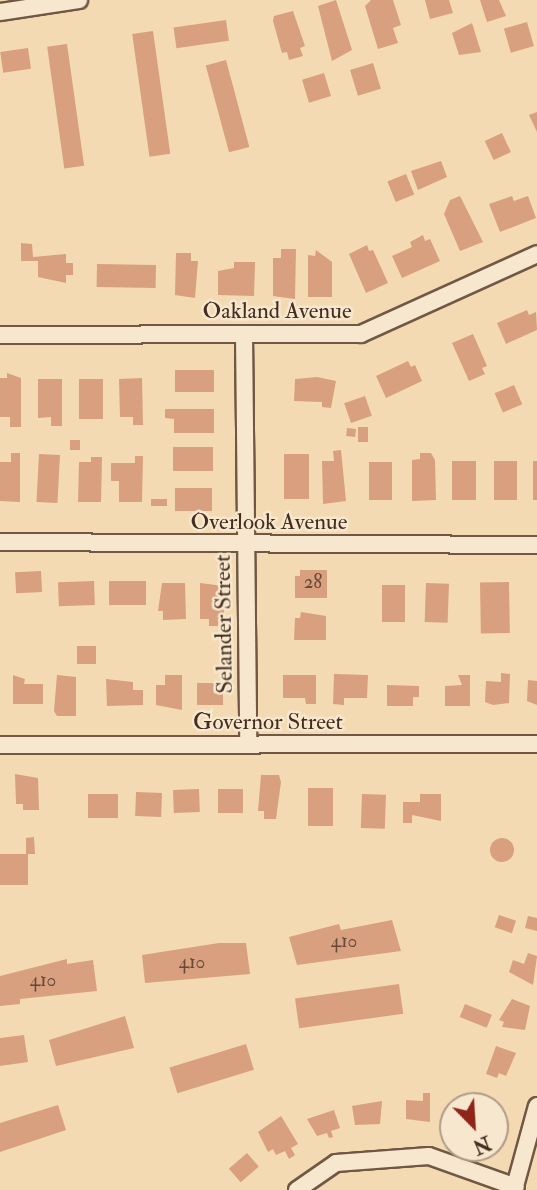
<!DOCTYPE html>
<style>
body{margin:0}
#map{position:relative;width:537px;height:1190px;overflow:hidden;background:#f3dab3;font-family:"IM FELL Double Pica",serif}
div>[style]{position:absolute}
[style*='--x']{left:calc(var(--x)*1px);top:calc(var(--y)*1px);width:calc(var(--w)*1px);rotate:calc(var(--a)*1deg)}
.building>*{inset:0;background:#d8a07e;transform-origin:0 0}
.round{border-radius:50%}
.roads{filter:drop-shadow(2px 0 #705844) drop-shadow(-2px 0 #705844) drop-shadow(0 2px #705844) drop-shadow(0 -2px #705844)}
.street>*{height:16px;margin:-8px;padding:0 8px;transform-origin:8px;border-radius:8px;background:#f7e7ce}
span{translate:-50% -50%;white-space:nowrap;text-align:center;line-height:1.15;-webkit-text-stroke:5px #f7e7ce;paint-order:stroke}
.number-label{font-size:19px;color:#694937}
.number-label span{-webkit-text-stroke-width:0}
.street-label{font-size:23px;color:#442c1f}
.north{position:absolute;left:439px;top:1092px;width:70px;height:70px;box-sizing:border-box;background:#f7e7ce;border:2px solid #af9c88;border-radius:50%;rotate:156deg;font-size:19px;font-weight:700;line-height:28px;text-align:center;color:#442c1f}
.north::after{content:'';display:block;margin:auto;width:24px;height:32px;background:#8f2418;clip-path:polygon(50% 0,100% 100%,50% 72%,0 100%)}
</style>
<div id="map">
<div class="building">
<div style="clip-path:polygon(336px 0,352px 50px,332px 61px,318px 6px)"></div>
<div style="clip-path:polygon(371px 0,393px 0,401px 25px,393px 28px,398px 43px,378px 49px,365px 6px)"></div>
<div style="clip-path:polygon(425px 0,449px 0,453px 13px,430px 19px)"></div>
<div style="clip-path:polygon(480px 0,499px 0,506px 16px,487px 22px)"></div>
<div style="clip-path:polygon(293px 11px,305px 46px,300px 48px,303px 56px,289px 60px,287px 52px,282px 53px,273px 21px,274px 16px)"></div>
<div style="left:226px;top:20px;width:21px;height:53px;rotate:82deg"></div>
<div style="left:527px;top:22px;width:25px;height:24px;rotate:74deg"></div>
<div style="clip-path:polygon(472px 23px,481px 52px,459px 55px,452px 33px)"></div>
<div style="left:153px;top:31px;width:124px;height:21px;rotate:82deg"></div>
<div style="left:67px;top:44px;width:123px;height:20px;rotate:82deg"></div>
<div style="left:28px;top:48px;width:21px;height:28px;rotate:82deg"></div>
<div style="left:226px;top:60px;width:90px;height:21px;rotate:75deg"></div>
<div style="left:373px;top:63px;width:27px;height:24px;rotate:73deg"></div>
<div style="left:324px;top:73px;width:24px;height:23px;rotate:73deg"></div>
<div style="clip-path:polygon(537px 112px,537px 132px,529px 115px)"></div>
<div style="left:502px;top:133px;width:21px;height:19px;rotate:65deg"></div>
<div style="clip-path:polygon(441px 161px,447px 177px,418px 190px,411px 171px)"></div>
<div style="left:406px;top:174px;width:22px;height:20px;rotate:68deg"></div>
<div style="clip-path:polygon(460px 196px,483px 242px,460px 251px,444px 214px,450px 200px)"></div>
<div style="clip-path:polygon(512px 196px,514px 201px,528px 196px,536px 218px,500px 232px,489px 204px)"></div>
<div style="clip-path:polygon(423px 235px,425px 241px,430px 239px,440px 261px,402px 278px,392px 256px,412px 247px,410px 242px)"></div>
<div style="clip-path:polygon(21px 243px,32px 244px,33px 257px,66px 254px,66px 263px,73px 263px,73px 275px,66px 275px,66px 283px,38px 277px,38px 261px,21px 261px)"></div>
<div style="clip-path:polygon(367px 245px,369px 251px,373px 250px,388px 283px,366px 293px,349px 254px)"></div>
<div style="clip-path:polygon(281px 249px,296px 249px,295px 299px,273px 296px,273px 258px,281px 258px)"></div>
<div style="clip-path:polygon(316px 250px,332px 262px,332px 297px,308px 297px,308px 255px,315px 256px)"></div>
<div style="clip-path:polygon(176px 253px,191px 253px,191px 261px,198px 261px,195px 298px,175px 295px)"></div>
<div style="clip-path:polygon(234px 262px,255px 262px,254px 296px,218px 295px,218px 271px,234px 268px)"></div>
<div style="left:97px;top:264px;width:59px;height:23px;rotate:1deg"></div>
<div style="clip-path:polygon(527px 310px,529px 315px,536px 312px,537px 330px,506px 344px,497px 323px)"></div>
<div style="clip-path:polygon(473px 334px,487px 366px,482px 368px,485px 374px,469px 381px,452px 343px)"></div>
<div style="clip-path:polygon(408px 361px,411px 367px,415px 365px,422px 381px,386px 398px,376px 376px)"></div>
<div style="left:175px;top:370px;width:39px;height:22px"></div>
<div style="clip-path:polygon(7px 373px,21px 378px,21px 427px,10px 427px,10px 417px,0 417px,0 378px,7px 378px)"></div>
<div style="clip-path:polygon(317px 377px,336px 381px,331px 408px,322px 407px,322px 402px,294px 401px,295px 379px)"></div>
<div style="clip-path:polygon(142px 378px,143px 425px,133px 425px,133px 417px,120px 417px,119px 379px)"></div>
<div style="clip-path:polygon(38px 379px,62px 379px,62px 426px,51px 426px,51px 417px,38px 418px)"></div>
<div style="left:103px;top:379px;width:40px;height:24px;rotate:90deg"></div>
<div style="left:514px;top:385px;width:21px;height:21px;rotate:67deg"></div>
<div style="left:365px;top:396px;width:21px;height:22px;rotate:71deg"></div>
<div style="clip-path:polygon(165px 409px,214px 409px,214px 433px,174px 433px,174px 419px,165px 418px)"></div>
<div style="left:368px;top:427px;width:15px;height:10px;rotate:90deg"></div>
<div style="left:347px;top:428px;width:9px;height:8px;rotate:6deg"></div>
<div style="left:70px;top:440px;width:10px;height:10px"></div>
<div style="left:173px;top:447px;width:40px;height:24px"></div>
<div style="clip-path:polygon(341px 450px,346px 501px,323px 504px,322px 461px,334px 461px,333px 451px)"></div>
<div style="clip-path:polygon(11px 453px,20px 453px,20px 502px,0 501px,0 462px,11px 462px)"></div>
<div style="clip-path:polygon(420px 453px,431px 453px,435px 460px,436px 500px,412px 501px,412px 460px,420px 459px)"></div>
<div style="left:39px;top:454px;width:21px;height:48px;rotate:3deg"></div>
<div style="left:309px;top:454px;width:45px;height:25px;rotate:90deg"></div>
<div style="clip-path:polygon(135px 456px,143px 456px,142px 502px,119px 502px,119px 481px,111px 481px,111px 463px,135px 463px)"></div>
<div style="clip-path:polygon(91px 457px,102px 457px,101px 502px,78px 502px,79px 462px,91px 462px)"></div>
<div style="left:452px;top:461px;width:24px;height:39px"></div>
<div style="left:494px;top:461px;width:23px;height:39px"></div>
<div style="left:533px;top:461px;width:4px;height:39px"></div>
<div style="left:369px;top:462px;width:23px;height:38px"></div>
<div style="left:212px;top:488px;width:23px;height:37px;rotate:90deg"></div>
<div style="left:151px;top:499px;width:16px;height:7px"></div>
<div style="clip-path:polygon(300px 570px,327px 570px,327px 598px,295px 598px,295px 576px,300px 576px)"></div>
<div style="left:41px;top:571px;width:21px;height:26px;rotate:87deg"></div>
<div style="left:94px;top:581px;width:24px;height:36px;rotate:88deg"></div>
<div style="left:146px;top:581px;width:24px;height:37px;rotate:90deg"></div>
<div style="left:509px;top:582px;width:51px;height:29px;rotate:89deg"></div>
<div style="clip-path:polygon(162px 583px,185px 583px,186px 619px,163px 620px,163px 611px,158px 611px)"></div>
<div style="clip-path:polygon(200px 583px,224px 586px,224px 619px,218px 619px,218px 626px,209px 626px,209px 619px,200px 619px)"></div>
<div style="left:426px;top:583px;width:23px;height:39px;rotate:2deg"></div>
<div style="left:382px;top:585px;width:23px;height:37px"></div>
<div style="clip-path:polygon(301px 612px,326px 616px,326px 640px,294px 640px,295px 618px,300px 618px)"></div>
<div style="left:77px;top:646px;width:19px;height:18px"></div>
<div style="clip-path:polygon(501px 673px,510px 674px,509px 703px,493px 705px,485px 702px,486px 681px,501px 682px)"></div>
<div style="clip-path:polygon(334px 674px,368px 675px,367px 698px,344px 698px,344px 705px,333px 704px)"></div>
<div style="clip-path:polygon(13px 675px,25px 679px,24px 684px,43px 684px,43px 704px,13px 704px)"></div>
<div style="clip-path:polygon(57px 675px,76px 677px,76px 716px,57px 716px,54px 711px)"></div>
<div style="clip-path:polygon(165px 675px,182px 675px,182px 710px,156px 705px,156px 685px,165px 685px)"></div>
<div style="clip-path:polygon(283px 675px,316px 675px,316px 704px,306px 704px,305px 698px,283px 698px)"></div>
<div style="clip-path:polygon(458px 675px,470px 675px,470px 706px,445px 706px,445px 686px,462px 685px)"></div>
<div style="clip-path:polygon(106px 679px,133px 682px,133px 690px,143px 690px,143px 705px,107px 706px)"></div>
<div style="clip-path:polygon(528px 680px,537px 681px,537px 705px,527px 701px)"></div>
<div style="left:197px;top:683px;width:26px;height:22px"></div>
<div style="clip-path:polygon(387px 685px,419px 686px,419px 697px,413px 697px,413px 706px,387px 706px)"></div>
<div style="clip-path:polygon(15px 774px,38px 778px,39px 810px,23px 810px,23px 804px,16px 804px)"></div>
<div style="clip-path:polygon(261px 775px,279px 775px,281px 782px,276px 819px,264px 819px,264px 811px,258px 811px)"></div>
<div style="left:308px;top:788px;width:25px;height:38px"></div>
<div style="left:199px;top:789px;width:23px;height:26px;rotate:88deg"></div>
<div style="left:218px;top:789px;width:25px;height:24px"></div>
<div style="left:162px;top:793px;width:24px;height:26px;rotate:92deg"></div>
<div style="left:88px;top:794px;width:30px;height:24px"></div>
<div style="left:362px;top:794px;width:24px;height:34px;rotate:2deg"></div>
<div style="clip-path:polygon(420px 794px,441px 794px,441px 821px,412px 815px,412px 823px,403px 823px,403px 802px,420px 802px)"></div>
<div style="clip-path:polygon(34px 837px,35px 854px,26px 854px,26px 838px)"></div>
<div class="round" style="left:490px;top:838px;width:24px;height:24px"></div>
<div style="left:0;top:854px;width:28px;height:31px"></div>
<div style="left:499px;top:915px;width:18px;height:13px;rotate:19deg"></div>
<div style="clip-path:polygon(528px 916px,537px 918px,537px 931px,525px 928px)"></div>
<div style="clip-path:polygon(392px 920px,401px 951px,297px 965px,289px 937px,339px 924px,341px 930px)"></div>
<div style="clip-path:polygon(219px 943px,246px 943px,250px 974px,145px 983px,142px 955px)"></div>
<div style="clip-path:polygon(528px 953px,537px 956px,533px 985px,509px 972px,513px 960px,524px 964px)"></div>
<div style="clip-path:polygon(67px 959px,67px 964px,93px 960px,97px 991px,20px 999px,20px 1004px,0 1006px,0 976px)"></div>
<div style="left:399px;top:984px;width:30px;height:105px;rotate:82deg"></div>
<div style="clip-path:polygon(512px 999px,530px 1006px,525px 1030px,502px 1027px,504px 1022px,499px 1020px)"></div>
<div style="left:465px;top:1004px;width:29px;height:14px;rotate:22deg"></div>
<div style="clip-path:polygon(125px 1016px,134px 1048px,56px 1066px,49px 1040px)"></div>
<div style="clip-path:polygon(24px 1035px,28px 1062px,0 1066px,0 1038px)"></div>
<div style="left:246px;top:1044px;width:27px;height:80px;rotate:73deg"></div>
<div style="clip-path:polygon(496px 1046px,516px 1053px,506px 1076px,499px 1073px,497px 1078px,486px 1074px)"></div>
<div style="clip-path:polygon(423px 1093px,430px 1093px,430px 1122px,406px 1119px,406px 1100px,423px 1101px)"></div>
<div style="clip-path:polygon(382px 1101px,380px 1124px,355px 1125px,352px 1106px)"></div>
<div style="clip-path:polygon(58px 1105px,66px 1130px,0 1152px,0 1123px)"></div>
<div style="clip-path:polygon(334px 1110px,340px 1128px,331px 1131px,333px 1137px,329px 1138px,327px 1133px,317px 1136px,307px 1119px)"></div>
<div style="clip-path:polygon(281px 1116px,298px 1144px,291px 1148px,295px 1155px,289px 1159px,285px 1151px,276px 1155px,273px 1149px,268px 1152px,258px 1132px)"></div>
<div style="left:247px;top:1153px;width:18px;height:24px;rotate:49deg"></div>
</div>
<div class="roads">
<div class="street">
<div style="--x:0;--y:12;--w:80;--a:-8.6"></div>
<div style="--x:244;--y:334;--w:411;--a:89.4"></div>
<div style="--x:0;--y:335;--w:361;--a:-0.2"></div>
<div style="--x:361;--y:334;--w:193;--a:-24.4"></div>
<div style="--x:0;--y:542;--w:537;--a:0.32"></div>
<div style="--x:0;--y:745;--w:537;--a:-0.11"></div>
<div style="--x:297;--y:1190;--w:47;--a:-34.7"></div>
<div style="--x:336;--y:1163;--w:93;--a:-4.3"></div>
<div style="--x:429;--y:1156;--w:92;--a:19.6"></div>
<div style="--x:514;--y:1190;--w:87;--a:-74.7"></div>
</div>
</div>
<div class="number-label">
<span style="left:313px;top:583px">28</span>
<span style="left:344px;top:942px">410</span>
<span style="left:192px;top:963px">410</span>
<span style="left:43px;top:981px">410</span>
</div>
<div class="street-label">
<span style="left:277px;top:311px">Oakland Avenue</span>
<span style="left:269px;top:522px">Overlook Avenue</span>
<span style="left:224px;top:624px;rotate:-91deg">Selander Street</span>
<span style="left:268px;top:722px">Governor Street</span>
</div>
<div class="north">N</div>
</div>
